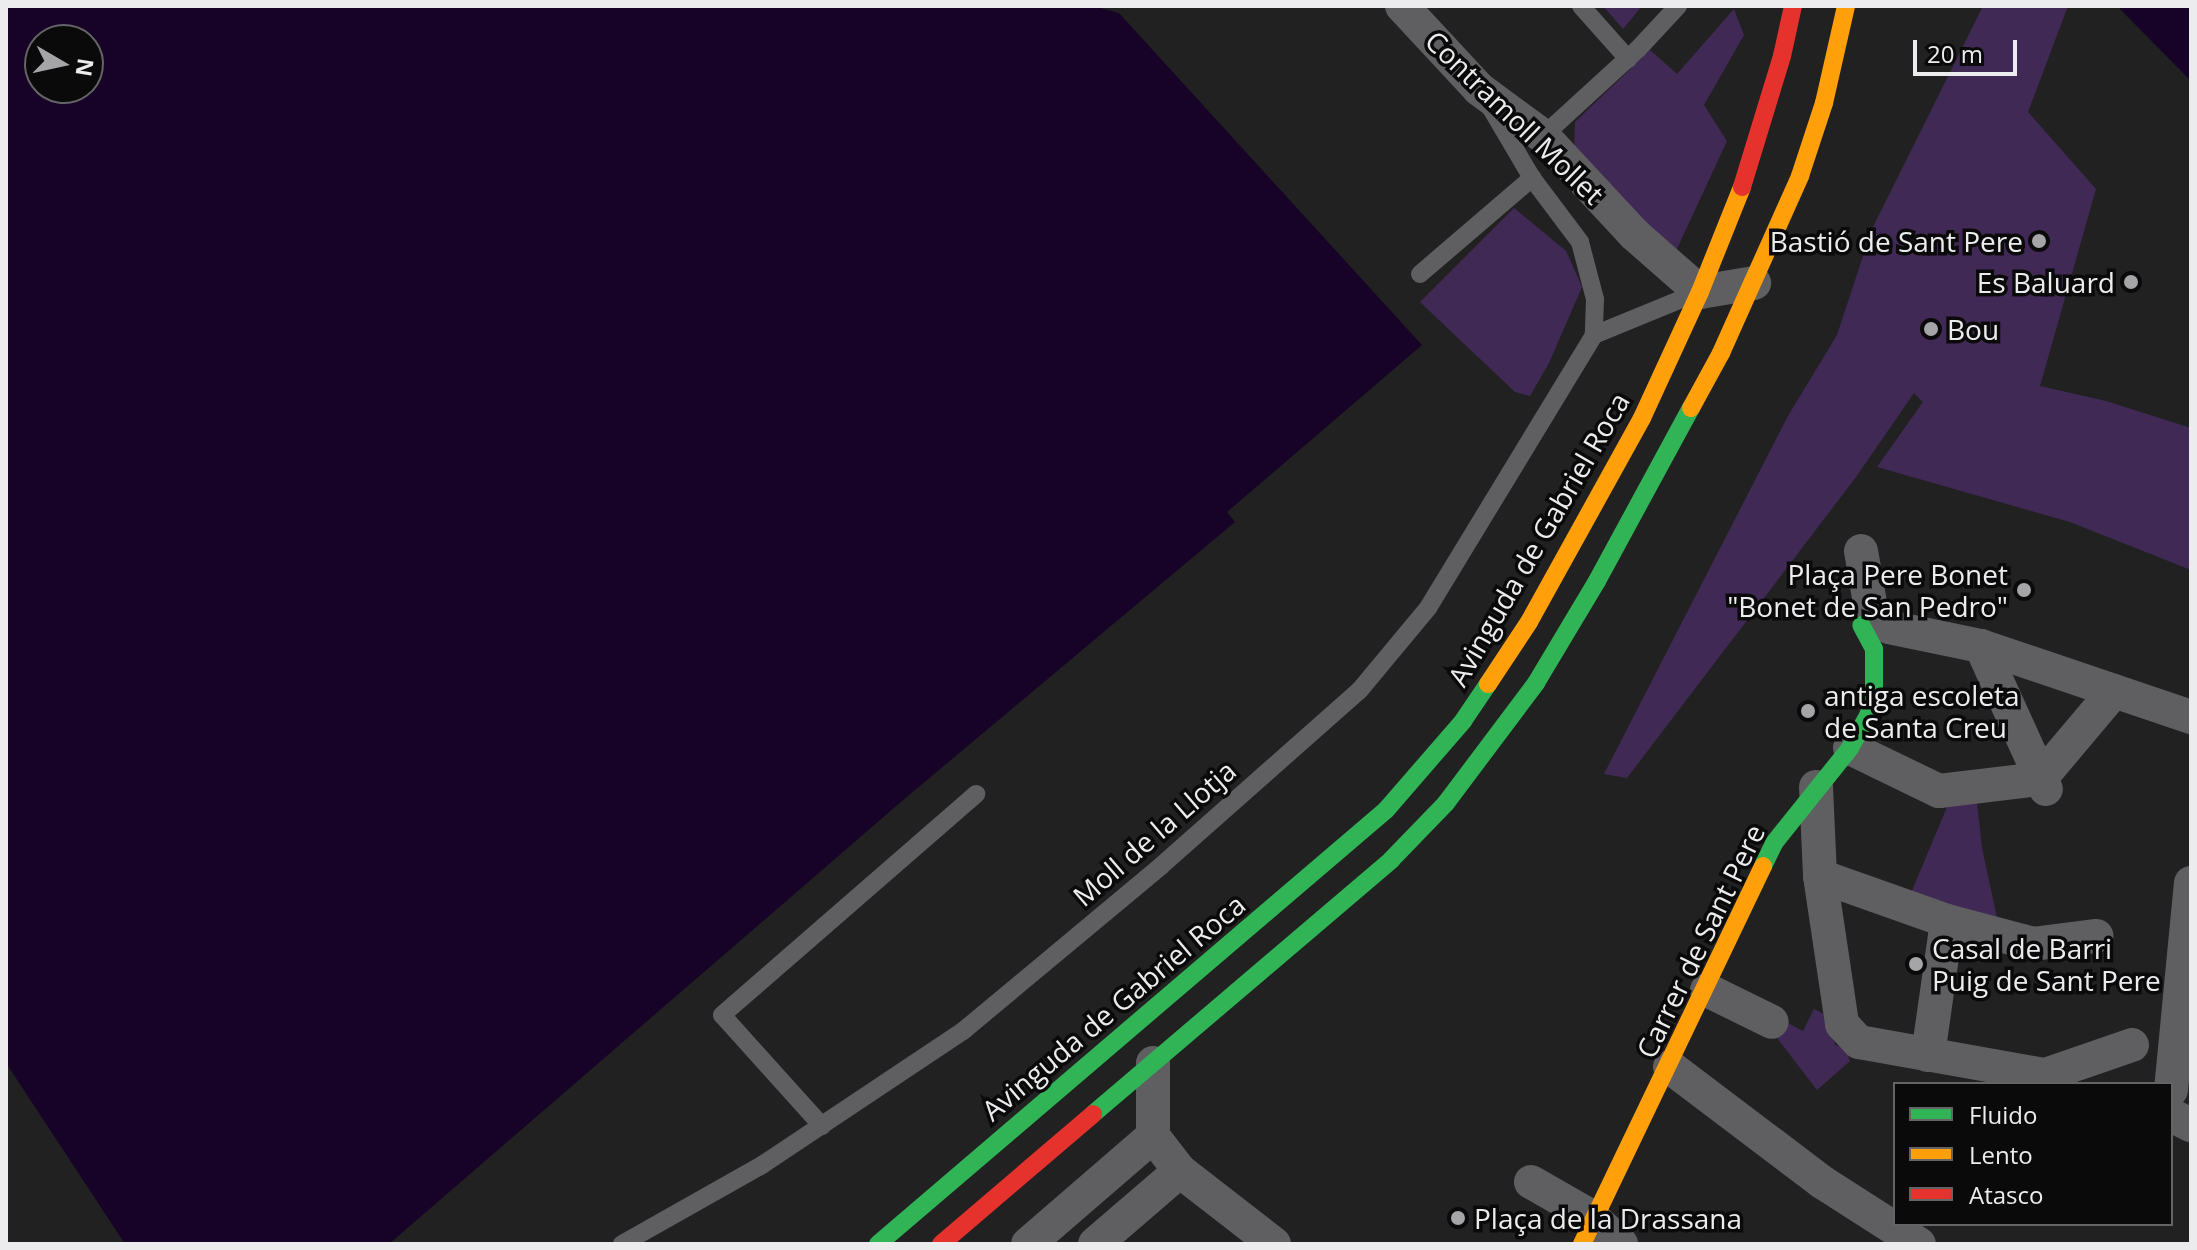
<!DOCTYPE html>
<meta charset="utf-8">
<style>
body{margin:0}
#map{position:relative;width:2197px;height:1250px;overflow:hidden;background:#212122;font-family:"Open Sans",sans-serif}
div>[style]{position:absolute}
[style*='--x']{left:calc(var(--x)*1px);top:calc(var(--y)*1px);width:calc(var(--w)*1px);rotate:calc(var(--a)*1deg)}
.green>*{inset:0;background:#412956}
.water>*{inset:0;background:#170327}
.lane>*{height:18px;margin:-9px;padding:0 9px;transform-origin:9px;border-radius:9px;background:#5f5e60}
.street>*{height:34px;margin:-17px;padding:0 17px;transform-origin:17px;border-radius:17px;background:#5f5e60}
.fast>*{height:18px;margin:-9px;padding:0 9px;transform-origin:9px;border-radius:9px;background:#30b455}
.slow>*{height:18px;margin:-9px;padding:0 9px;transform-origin:9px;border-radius:9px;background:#ff9f0a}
.jam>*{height:18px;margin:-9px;padding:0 9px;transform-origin:9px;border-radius:9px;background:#e5322d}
.dots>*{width:22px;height:22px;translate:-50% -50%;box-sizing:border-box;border:4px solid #0b0a0b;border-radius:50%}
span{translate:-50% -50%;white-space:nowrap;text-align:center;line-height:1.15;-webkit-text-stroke:7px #0b0a0b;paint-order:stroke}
.street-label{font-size:28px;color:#ecebed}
.poi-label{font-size:28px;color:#ecebed}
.right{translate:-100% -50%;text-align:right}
.left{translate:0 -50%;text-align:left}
.frame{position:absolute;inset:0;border:8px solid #ecebed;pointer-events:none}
.legend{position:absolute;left:1893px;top:1082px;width:280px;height:144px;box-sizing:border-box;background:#0b0a0b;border:2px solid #656465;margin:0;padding:10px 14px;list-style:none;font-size:24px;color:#ecebed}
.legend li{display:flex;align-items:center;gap:16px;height:40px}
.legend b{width:40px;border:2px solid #656465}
.north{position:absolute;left:24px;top:24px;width:80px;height:80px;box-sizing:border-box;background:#0b0a0b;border:2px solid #656465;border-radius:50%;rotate:99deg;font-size:22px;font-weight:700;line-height:32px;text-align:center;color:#ecebed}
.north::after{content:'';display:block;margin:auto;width:28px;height:36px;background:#a5a4a6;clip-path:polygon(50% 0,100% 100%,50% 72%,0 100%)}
.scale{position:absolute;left:1913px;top:40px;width:104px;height:36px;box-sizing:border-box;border:4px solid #ecebed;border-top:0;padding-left:10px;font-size:24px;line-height:28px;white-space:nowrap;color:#ecebed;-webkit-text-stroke:6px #0b0a0b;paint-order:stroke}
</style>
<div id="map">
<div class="green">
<div style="clip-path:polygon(1603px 6px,1642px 6px,1623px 29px)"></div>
<div style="clip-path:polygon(1983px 6px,2068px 6px,2028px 112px,2096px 189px,2040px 386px,2106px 401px,2191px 428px,2191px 570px,2070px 522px,1877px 467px,1923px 402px,1914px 393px,1856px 477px,1627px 778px,1604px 774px,1788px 416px,1837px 335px,1872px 229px)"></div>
<div style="clip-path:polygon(1734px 9px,1744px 35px,1704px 105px,1727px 141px,1676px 251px,1574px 156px,1575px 122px,1650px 50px,1677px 74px)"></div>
<div style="clip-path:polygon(1514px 208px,1566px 251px,1582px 287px,1549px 363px,1530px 396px,1515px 392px,1420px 302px)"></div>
<div style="clip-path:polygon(1976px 794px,1982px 848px,1999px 927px,1906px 905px,1947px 807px,1948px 796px)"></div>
<div style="clip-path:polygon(1814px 1009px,1833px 1019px,1835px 1045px,1845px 1047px,1850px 1061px,1817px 1090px,1774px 1034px,1782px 1020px,1803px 1031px)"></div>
</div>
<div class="water">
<div style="clip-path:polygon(evenodd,6px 6px,1093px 6px,1119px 13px,1422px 345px,1227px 512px,1235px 522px,902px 801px,389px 1244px,125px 1244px,6px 1063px,6px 6px,40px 40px,88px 40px,88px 88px,40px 88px,40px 40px)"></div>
<div style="clip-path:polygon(2117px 6px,2191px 6px,2191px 81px)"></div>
</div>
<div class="lane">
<div style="--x:1581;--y:6;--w:71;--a:48.4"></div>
<div style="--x:1489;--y:105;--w:85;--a:59.5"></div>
<div style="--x:1532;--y:178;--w:80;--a:53.1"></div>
<div style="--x:1580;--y:242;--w:59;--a:75.3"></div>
<div style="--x:1595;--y:299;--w:36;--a:92"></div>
<div style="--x:1543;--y:136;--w:129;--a:-42.5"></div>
<div style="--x:1638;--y:49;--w:59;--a:-47.1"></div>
<div style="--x:1420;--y:274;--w:148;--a:-40.6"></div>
<div style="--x:822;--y:1126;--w:149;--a:-132"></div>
<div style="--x:722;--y:1015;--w:337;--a:-41"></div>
<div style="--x:622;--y:1244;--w:161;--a:-29.4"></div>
<div style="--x:762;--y:1165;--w:242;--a:-33.7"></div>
<div style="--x:963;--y:1031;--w:259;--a:-39.8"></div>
<div style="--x:1162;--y:865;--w:263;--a:-41.5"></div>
<div style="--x:1359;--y:691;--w:108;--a:-50.3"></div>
<div style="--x:1428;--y:608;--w:320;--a:-58.7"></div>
<div style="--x:1594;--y:335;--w:108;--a:-22.3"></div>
</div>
<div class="street">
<div style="--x:1402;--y:6;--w:113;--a:47.1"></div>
<div style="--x:1479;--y:89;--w:79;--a:36.3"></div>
<div style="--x:1543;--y:136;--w:134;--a:47.1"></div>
<div style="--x:1634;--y:234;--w:88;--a:41.3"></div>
<div style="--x:1700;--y:292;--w:55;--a:-9.5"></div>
<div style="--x:1861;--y:551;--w:59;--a:80.2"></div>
<div style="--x:1871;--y:609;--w:25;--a:45"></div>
<div style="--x:1889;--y:627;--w:94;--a:11.7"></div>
<div style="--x:1981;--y:646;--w:222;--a:18.7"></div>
<div style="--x:1981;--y:646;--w:157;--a:65.6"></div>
<div style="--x:1850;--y:748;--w:99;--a:25.8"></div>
<div style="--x:1939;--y:791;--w:102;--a:-6.8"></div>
<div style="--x:2040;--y:779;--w:115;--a:-49.9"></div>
<div style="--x:1816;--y:787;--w:89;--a:87.4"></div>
<div style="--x:1820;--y:876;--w:150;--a:81.5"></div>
<div style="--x:1842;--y:1024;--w:25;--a:47"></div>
<div style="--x:1859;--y:1042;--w:189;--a:10.1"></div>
<div style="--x:2045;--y:1075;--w:92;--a:-19"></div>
<div style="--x:1820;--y:876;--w:135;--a:19.5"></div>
<div style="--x:1947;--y:921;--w:90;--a:14.8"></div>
<div style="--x:2034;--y:944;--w:63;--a:-7.4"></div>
<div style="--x:1707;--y:990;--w:72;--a:26.2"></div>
<div style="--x:1928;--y:1055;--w:135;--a:-81.9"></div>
<div style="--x:1153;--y:1063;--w:73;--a:90"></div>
<div style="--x:1153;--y:1136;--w:44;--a:52.4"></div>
<div style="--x:1180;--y:1171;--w:119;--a:37.8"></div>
<div style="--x:1670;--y:1067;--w:191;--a:37.1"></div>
<div style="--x:1822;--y:1182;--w:115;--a:32.6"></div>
<div style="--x:2171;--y:1090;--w:208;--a:-84.5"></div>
<div style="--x:2171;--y:1115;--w:22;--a:27"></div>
<div style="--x:1531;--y:1182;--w:70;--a:29.8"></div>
<div style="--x:1592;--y:1217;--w:40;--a:43"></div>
<div style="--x:1028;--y:1244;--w:165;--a:-40.8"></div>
<div style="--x:1095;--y:1244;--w:112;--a:-40.7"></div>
</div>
<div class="fast">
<div style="--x:1763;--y:866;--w:25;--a:-64"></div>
<div style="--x:1774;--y:843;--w:122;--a:-51.3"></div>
<div style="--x:1850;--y:748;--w:39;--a:-61"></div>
<div style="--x:1869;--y:714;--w:27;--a:-80"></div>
<div style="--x:1874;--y:687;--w:38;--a:-90"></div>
<div style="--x:1874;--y:649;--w:27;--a:-118"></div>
<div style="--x:1093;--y:1114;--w:392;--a:-40.4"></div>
<div style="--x:1391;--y:860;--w:79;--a:-46"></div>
<div style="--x:1446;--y:803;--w:150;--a:-53.1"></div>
<div style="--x:1536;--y:683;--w:119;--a:-59.1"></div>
<div style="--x:1597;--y:581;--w:197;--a:-61.5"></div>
<div style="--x:878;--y:1244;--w:668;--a:-40.51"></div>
<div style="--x:1386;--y:810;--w:118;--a:-49.1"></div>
<div style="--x:1463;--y:721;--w:45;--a:-56"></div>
</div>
<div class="slow">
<div style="--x:1691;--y:408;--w:63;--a:-61.4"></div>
<div style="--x:1721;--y:353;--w:194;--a:-65.9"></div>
<div style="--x:1800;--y:176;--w:77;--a:-71.8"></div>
<div style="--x:1824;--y:103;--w:99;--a:-77.2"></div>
<div style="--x:1488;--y:684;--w:74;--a:-56.5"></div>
<div style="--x:1529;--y:622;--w:233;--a:-61"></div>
<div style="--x:1642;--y:418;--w:139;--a:-65.3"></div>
<div style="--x:1700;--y:292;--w:113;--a:-68.2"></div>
<div style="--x:1582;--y:1244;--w:419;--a:-64.4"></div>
</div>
<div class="jam">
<div style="--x:1742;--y:187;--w:137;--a:-73"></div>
<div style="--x:1782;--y:56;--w:51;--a:-77.6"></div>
<div style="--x:941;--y:1244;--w:200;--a:-40.5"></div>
</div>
<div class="dots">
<div style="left:2039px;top:241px;background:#a5a4a6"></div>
<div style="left:2131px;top:282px;background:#a5a4a6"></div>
<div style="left:1931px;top:329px;background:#a5a4a6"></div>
<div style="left:2024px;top:590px;background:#a5a4a6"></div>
<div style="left:1808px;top:711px;background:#a5a4a6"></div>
<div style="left:1916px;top:964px;background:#a5a4a6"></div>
<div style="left:1458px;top:1218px;background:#a5a4a6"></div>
</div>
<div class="street-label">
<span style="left:1515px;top:117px;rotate:44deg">Contramoll Mollet</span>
<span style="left:1538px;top:539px;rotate:-60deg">Avinguda de Gabriel Roca</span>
<span style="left:1154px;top:833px;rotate:-41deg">Moll de la Llotja</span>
<span style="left:1700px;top:941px;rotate:-64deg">Carrer de Sant Pere</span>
<span style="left:1113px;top:1007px;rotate:-40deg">Avinguda de Gabriel Roca</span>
</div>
<div class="poi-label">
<span class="right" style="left:2023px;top:241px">Bastió de Sant Pere</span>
<span class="right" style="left:2115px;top:282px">Es Baluard</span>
<span class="left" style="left:1947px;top:329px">Bou</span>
<span class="right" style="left:2008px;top:590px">Plaça Pere Bonet<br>"Bonet de San Pedro"</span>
<span class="left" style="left:1824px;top:711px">antiga escoleta<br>de Santa Creu</span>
<span class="left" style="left:1932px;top:964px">Casal de Barri<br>Puig de Sant Pere</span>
<span class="left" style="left:1474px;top:1218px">Plaça de la Drassana</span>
</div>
<div class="frame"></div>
<ul class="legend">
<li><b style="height:10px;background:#30b455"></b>Fluido</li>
<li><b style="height:10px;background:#ff9f0a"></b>Lento</li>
<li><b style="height:10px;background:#e5322d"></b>Atasco</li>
</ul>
<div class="north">N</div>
<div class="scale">20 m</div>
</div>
